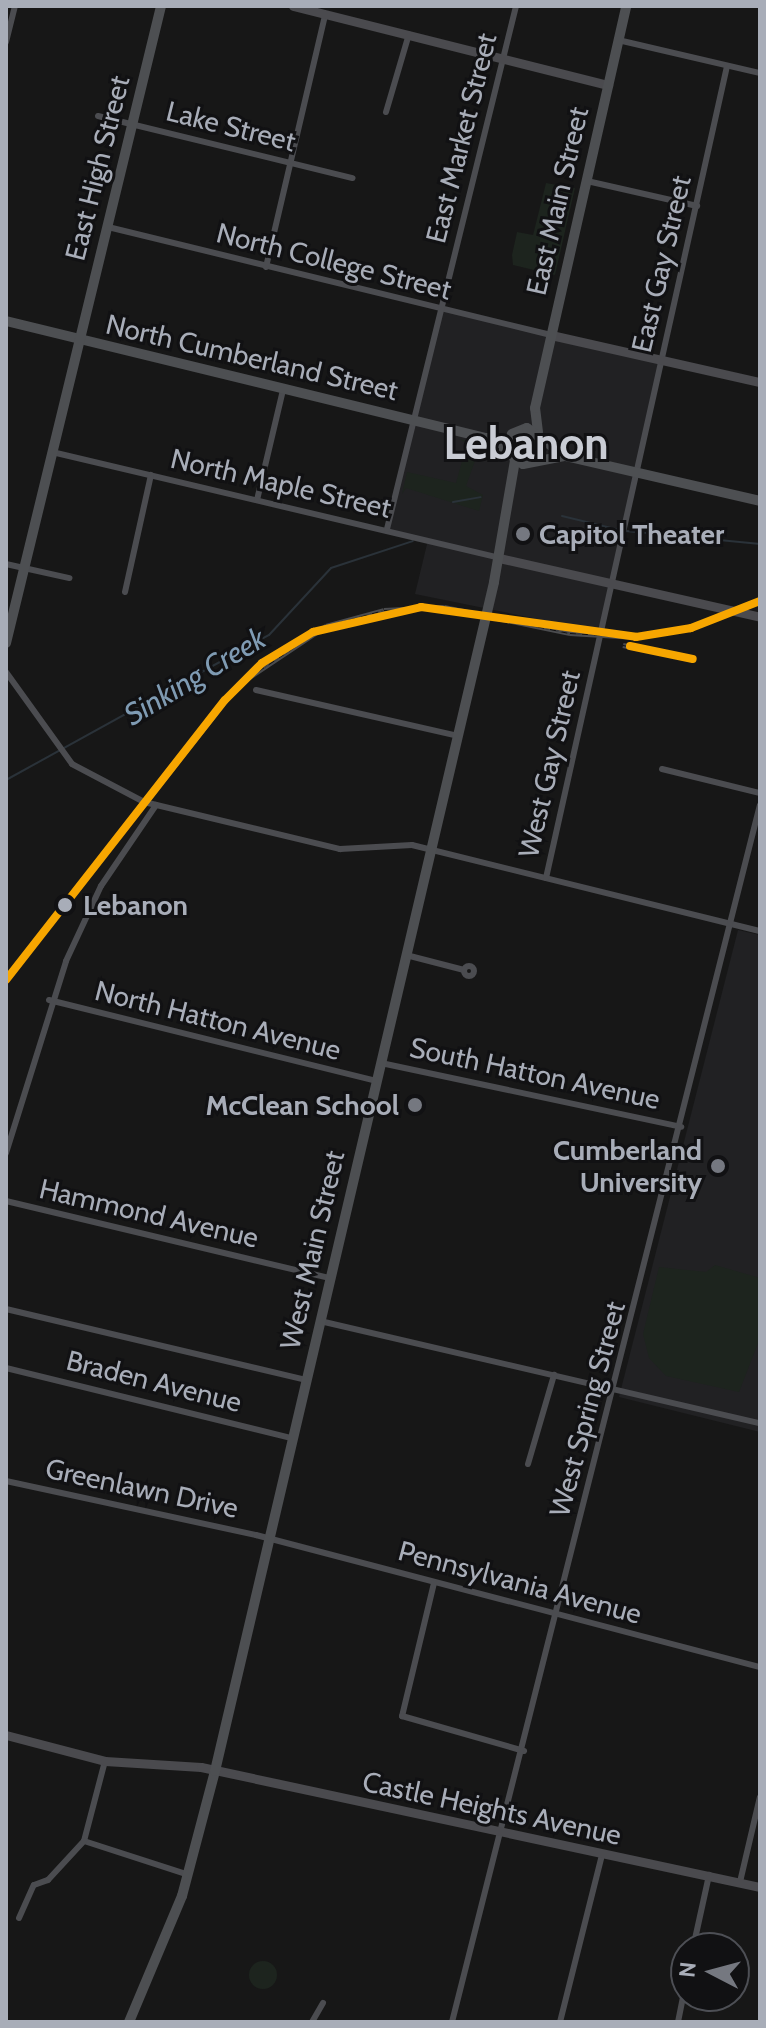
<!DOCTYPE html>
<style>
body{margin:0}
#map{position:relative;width:766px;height:2028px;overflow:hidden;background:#171717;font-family:Cabin,sans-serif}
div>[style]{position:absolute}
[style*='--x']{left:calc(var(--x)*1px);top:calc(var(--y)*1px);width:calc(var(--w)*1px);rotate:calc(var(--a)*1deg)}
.built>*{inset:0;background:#212123}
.green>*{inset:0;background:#1d241e}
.round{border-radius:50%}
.stream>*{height:2px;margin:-1px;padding:0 1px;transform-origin:1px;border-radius:1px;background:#2a3239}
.street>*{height:6px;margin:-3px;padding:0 3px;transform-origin:3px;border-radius:3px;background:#4b4c50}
.street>.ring{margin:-3px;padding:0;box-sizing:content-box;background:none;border:6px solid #4b4c50;border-radius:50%}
.secondary>*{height:9px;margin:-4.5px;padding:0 4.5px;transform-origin:4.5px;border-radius:4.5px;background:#4a4a4e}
.primary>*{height:10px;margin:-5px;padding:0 5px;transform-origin:5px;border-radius:5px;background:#4d4f52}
.rail>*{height:5px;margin-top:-2.5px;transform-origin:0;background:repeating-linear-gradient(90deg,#111113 0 6px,#4b4c4f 0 12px);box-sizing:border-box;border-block:2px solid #4b4c4f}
.rail-1>*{height:8px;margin:-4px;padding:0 4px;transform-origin:4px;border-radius:4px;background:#f7a600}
.dots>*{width:22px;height:22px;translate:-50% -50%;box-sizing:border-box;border:4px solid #111113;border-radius:50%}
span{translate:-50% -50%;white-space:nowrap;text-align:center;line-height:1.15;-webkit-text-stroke:6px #111113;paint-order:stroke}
.street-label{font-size:28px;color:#a8adb8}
.poi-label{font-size:28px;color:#a8adb8;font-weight:700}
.left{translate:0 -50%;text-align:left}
.right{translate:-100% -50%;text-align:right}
.stop-label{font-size:28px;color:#a8adb8;font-weight:700}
.water-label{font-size:30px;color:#7f9bb3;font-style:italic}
.town-label{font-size:44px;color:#c9ccd4;font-weight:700}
.frame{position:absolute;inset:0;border:8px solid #a8adb8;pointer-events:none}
.north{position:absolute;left:670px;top:1932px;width:80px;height:80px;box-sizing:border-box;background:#111113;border:2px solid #4d4f55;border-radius:50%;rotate:276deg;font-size:22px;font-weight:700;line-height:32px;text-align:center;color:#a8adb8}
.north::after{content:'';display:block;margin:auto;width:28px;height:36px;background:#757880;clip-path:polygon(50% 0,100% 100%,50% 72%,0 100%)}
</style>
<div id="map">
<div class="built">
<div style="clip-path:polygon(442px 311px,663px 360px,602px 632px,415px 594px,428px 540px,387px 529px)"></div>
<div style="clip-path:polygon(738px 930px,760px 935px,760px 1432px,619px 1397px)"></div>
</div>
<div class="green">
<div style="clip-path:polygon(546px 183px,575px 188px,555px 275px,513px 265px,512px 255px,517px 232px,533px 235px)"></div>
<div class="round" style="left:515px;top:435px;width:22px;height:22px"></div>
<div style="clip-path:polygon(459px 439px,481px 444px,466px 486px,483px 495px,479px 511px,406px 488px,402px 494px,407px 472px,456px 483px,467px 443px)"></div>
<div style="clip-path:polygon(715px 1265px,760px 1278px,760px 1338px,739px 1392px,666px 1376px,649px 1358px,643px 1334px,659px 1267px,706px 1272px)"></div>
<div class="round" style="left:249px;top:1961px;width:28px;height:28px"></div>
</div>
<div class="stream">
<div style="--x:453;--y:502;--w:28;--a:-10"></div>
<div style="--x:562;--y:516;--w:60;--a:13.6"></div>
<div style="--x:626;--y:531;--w:135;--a:5.5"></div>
<div style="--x:6;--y:780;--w:300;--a:-28.9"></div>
<div style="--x:269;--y:635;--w:91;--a:-47.2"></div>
<div style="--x:331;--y:568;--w:86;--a:-18.2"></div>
</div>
<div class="street">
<div style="--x:618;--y:40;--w:146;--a:13.1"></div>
<div style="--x:6;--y:42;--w:37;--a:-76"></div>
<div style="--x:386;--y:112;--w:81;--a:-73.6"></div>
<div style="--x:98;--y:116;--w:262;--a:13.7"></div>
<div style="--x:587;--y:181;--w:113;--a:12.8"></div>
<div style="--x:108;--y:227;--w:456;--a:13.7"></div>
<div style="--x:266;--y:267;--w:259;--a:-76.8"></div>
<div style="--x:52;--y:452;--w:459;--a:13.3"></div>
<div style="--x:257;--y:500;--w:113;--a:-76.7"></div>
<div style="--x:387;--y:529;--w:539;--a:-76.14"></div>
<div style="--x:6;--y:564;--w:65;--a:12.5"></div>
<div style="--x:125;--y:592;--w:120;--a:-77.5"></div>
<div style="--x:6;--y:672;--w:113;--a:54.3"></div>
<div style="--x:72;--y:764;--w:81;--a:27.8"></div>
<div style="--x:144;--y:802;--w:202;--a:13.5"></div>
<div style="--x:340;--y:849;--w:72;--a:-3.2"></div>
<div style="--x:412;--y:845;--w:358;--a:13.9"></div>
<div style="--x:256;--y:690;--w:207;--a:12.8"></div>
<div style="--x:662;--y:769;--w:101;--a:13.8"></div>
<div style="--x:546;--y:878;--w:832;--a:-77.43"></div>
<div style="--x:406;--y:955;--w:60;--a:14.5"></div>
<div class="ring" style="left:464px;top:966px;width:4px;height:4px"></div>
<div style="--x:49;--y:1000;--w:337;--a:13.9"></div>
<div style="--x:381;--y:1063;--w:307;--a:12"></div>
<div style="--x:6;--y:1153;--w:201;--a:-72.6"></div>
<div style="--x:66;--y:961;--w:83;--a:-65"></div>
<div style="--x:101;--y:886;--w:98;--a:-55.8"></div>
<div style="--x:6;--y:1201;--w:333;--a:13.4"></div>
<div style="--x:6;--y:1309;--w:308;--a:13.3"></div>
<div style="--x:320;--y:1321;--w:452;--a:13.1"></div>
<div style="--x:6;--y:1368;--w:294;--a:13.8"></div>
<div style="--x:528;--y:1464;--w:93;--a:-73.7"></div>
<div style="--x:6;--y:1481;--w:256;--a:12.2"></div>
<div style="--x:256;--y:1535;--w:521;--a:14.68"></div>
<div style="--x:434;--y:1583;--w:137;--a:103.5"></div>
<div style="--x:402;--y:1716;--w:127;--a:16"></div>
<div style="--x:84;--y:1841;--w:110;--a:17.9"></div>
<div style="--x:740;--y:1882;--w:87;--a:-76.8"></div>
<div style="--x:19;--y:1918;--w:36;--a:-66"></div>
<div style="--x:34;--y:1885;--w:15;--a:-20"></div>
<div style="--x:48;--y:1880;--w:53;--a:-47.3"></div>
<div style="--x:84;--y:1841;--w:83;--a:-75.3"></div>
<div style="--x:693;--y:1948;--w:75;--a:-77.6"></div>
<div style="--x:312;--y:2022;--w:22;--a:-60"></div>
<div style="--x:452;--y:2022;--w:1255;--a:-75.8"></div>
<div style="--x:560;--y:2022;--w:172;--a:-75.9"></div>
<div style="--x:678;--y:2022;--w:41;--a:-78.7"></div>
</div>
<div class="secondary">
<div style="--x:293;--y:6;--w:325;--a:14.1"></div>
<div style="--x:551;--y:335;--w:214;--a:12.7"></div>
<div style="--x:499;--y:558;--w:268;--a:12.7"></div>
<div style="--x:6;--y:1735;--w:102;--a:14.7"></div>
<div style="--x:105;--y:1761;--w:96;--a:3.6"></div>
<div style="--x:201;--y:1767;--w:572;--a:12.12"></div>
</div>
<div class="primary">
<div style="--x:6;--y:321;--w:495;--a:13.7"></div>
<div style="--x:487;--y:438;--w:44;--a:35.8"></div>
<div style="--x:523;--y:464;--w:43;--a:-10.8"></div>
<div style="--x:565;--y:456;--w:200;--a:13"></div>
<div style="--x:538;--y:432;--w:24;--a:-97"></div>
<div style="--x:535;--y:408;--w:412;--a:-77.2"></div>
<div style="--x:508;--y:451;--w:17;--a:-77"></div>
<div style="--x:512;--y:434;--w:16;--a:-22"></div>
<div style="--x:527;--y:428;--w:46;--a:36.1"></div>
<div style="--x:6;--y:643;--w:656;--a:-76.32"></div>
<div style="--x:129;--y:2022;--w:137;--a:-67.2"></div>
<div style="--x:182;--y:1896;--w:129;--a:-75.2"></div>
<div style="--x:215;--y:1771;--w:1221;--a:-76.79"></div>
<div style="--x:494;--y:582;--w:123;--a:-80.2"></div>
</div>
<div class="rail">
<div style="--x:623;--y:645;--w:71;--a:11.3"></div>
<div style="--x:94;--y:867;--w:233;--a:-51.6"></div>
<div style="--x:239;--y:684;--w:105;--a:-33.7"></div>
<div style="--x:326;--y:626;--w:60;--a:-15.4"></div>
<div style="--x:384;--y:610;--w:60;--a:-2.9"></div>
<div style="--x:444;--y:607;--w:129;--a:11.7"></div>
<div style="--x:570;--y:633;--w:66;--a:3.5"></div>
<div style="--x:636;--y:637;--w:56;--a:-9.3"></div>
<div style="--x:691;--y:628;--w:74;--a:-21.4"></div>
</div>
<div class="rail-1">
<div style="--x:630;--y:646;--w:64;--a:11.7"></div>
<div style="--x:6;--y:980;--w:355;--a:-52"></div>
<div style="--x:225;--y:700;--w:52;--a:-45"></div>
<div style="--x:262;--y:663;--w:60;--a:-31.3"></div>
<div style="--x:313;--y:632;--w:111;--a:-13"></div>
<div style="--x:421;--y:607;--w:217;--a:7.9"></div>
<div style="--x:636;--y:637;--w:56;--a:-9.3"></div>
<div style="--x:691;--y:628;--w:74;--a:-21.4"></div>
</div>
<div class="dots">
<div style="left:523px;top:534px;background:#757880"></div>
<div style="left:65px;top:905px;background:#a8adb8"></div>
<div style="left:415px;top:1105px;background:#757880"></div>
<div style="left:718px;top:1166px;background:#757880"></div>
</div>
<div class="street-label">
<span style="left:231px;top:126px;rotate:14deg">Lake Street</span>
<span style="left:461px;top:138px;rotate:-76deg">East Market Street</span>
<span style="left:97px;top:168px;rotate:-76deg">East High Street</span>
<span style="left:557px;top:201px;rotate:-77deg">East Main Street</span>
<span style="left:334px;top:261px;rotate:14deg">North College Street</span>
<span style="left:661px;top:264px;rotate:-77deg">East Gay Street</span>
<span style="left:252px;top:357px;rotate:13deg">North Cumberland Street</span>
<span style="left:281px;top:483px;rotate:13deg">North Maple Street</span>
<span style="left:549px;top:764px;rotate:-77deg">West Gay Street</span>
<span style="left:218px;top:1020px;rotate:14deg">North Hatton Avenue</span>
<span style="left:535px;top:1073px;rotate:12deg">South Hatton Avenue</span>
<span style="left:149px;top:1213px;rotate:13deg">Hammond Avenue</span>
<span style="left:312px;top:1250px;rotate:-77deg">West Main Street</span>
<span style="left:154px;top:1381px;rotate:14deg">Braden Avenue</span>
<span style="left:587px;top:1409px;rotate:-75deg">West Spring Street</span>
<span style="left:142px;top:1488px;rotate:12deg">Greenlawn Drive</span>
<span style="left:520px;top:1582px;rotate:15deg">Pennsylvania Avenue</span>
<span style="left:492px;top:1808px;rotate:12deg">Castle Heights Avenue</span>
</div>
<div class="poi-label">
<span class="left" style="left:539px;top:534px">Capitol Theater</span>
<span class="right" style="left:399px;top:1105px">McClean School</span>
<span class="right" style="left:702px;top:1166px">Cumberland<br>University</span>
</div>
<div class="stop-label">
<span class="left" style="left:83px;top:905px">Lebanon</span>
</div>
<div class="water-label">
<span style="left:195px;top:677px;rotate:-31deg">Sinking Creek</span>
</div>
<div class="town-label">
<span style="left:526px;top:444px">Lebanon</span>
</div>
<div class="frame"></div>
<div class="north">N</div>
</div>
